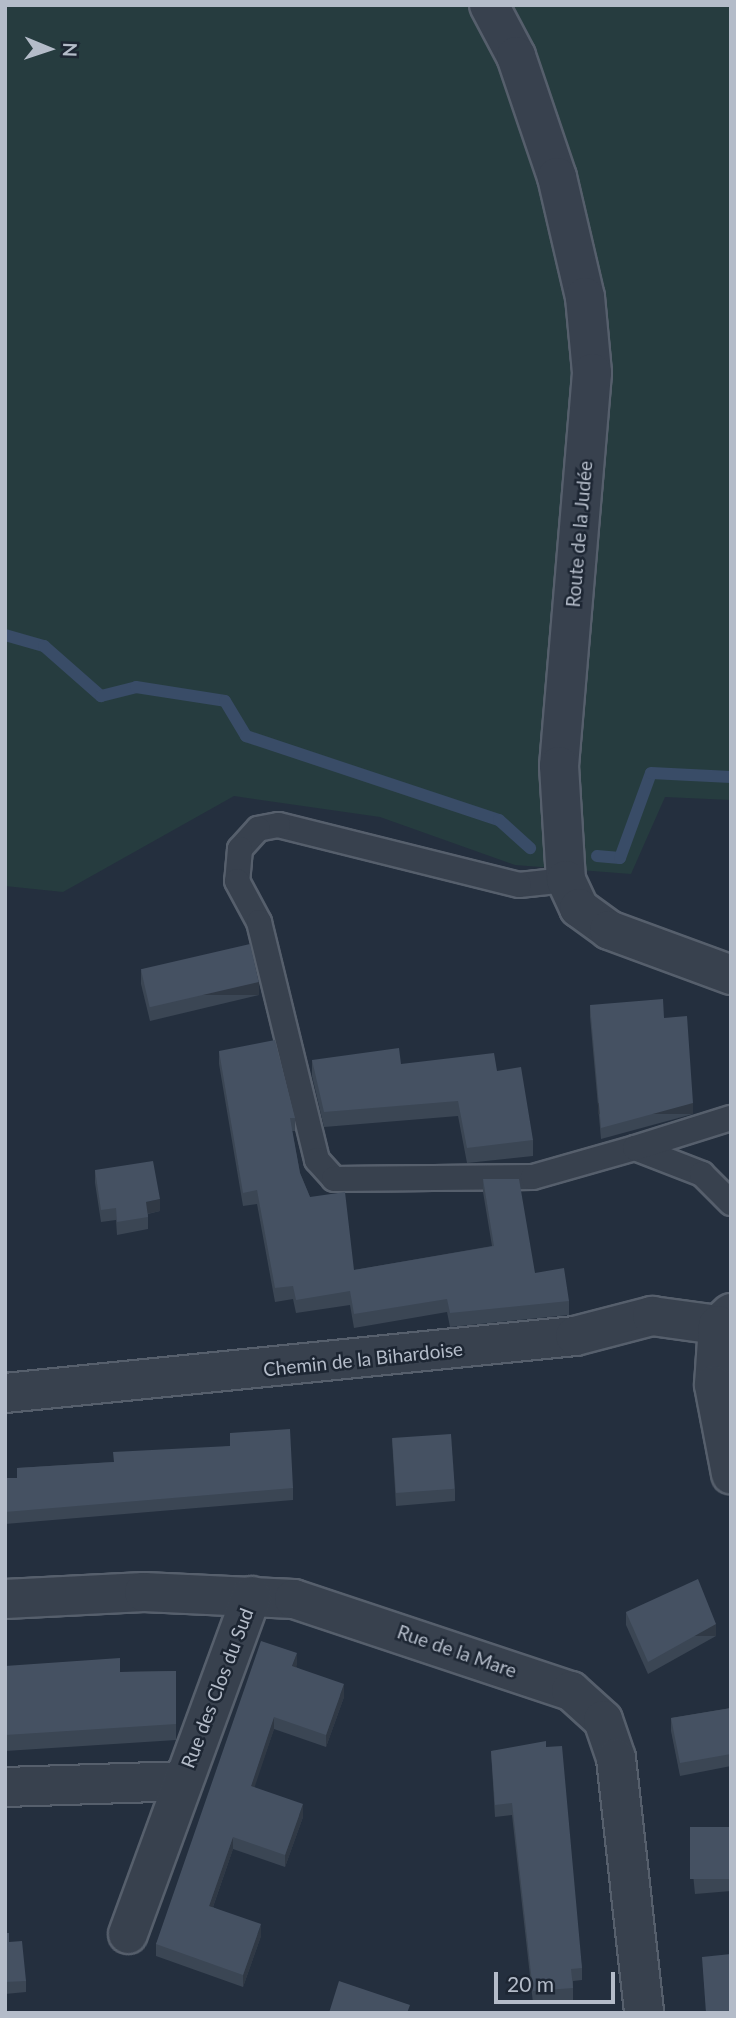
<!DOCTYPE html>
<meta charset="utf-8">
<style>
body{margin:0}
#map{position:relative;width:736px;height:2018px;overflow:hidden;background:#242f3e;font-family:Lato,sans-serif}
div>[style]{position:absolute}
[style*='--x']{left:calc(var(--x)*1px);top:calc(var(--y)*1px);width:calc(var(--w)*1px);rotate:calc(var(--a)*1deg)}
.green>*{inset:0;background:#263c3f}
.stream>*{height:12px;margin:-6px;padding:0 6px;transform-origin:6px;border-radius:6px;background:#394c67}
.roads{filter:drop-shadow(2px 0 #565f6c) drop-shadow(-2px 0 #565f6c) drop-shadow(0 2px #565f6c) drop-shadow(0 -2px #565f6c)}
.service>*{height:24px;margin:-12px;padding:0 12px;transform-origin:12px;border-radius:12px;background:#38414e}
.minor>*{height:38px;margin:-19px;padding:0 19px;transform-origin:19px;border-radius:19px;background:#38414e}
.tertiary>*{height:38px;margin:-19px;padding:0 19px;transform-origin:19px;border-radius:19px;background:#38414e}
.wall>*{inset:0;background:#3b4654}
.shaded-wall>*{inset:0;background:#303945;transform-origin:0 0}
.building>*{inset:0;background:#455162;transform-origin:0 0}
span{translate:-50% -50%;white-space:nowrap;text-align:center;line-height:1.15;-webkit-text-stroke:5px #1d2633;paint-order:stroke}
.street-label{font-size:19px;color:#b4bcc9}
.frame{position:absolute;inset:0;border:7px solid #b4bcc9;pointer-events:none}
.north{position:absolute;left:14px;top:14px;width:70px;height:70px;-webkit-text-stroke:5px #1d2633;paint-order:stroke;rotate:92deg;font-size:19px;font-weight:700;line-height:28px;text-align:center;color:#b4bcc9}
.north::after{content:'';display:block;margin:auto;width:24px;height:32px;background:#b4bcc9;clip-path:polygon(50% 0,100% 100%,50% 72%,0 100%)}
.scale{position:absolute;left:494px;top:1972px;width:121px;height:32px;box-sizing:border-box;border:4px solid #b4bcc9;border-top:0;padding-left:9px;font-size:21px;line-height:24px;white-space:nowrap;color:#b4bcc9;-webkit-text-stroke:5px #1d2633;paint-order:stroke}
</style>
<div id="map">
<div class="green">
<div style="clip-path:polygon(5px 5px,731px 5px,731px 800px,665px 797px,631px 874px,515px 865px,380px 817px,234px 796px,63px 892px,5px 886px)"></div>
</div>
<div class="stream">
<div style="--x:5;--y:635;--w:41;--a:15.8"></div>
<div style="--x:44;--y:646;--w:76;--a:41.3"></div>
<div style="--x:101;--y:696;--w:36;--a:-14"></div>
<div style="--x:136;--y:687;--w:90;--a:8.9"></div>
<div style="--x:225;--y:701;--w:41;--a:59"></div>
<div style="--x:246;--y:736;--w:267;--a:18.4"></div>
<div style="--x:499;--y:820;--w:42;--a:42.1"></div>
<div style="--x:597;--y:856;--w:23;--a:5"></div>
<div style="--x:620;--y:858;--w:90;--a:-70"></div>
<div style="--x:651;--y:773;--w:80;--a:2.9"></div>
</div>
<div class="roads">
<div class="service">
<div style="--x:566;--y:880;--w:47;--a:173.9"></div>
<div style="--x:519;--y:885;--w:248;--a:-166"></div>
<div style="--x:278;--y:825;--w:20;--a:169"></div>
<div style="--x:258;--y:829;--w:27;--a:132"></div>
<div style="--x:240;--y:849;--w:32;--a:95"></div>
<div style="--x:237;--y:881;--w:47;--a:61.8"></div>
<div style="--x:259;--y:922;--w:245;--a:76.3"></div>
<div style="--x:317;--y:1160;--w:25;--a:48"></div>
<div style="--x:334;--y:1179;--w:199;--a:-0.6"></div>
<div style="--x:533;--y:1177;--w:106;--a:-15.9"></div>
<div style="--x:635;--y:1148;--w:72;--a:21.2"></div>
<div style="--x:702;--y:1174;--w:41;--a:45"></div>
<div style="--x:635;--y:1148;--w:101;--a:-17.4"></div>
</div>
<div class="minor">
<div style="--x:5;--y:1393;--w:573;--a:-5.71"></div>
<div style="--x:575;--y:1336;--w:80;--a:-14.6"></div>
<div style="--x:652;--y:1316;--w:67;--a:7.8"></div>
<div style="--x:718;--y:1325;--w:18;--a:45"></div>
<div style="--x:5;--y:1599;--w:139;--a:-2.9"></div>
<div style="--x:144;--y:1592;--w:150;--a:2.7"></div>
<div style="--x:294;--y:1599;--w:292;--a:18.4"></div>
<div style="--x:571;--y:1691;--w:43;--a:42.2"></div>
<div style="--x:603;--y:1720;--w:40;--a:71.1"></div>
<div style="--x:616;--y:1758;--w:257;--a:83.7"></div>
<div style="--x:5;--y:1787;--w:177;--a:-1.9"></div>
<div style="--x:128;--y:1934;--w:360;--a:-69.9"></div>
</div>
<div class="tertiary">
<div style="--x:489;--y:5;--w:58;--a:62.1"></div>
<div style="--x:516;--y:56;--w:128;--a:71.3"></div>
<div style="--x:557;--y:177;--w:123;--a:76.9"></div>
<div style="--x:585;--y:297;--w:76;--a:84.7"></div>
<div style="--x:592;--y:373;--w:394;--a:94.8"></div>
<div style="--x:559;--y:766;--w:114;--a:86.5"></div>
<div style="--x:566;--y:880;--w:31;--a:65"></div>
<div style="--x:579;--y:908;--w:37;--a:36"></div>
<div style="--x:609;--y:930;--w:130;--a:20.2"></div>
<div style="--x:731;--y:1313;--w:18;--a:137"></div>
<div style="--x:718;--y:1325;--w:60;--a:93.8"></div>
<div style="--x:714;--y:1385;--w:91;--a:79.2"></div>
</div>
</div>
<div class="wall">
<div style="clip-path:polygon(141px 971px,259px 995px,150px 1021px,141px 984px)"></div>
<div style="clip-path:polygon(590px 1005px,693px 1114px,601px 1139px,590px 1017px)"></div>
<div style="clip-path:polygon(219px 1051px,295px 1118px,295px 1131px,292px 1131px,300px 1173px,310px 1197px,354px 1270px,492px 1246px,483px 1192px,483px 1179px,535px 1273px,569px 1301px,569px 1315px,450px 1327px,447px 1312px,354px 1328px,350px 1305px,296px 1313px,293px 1299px,275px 1302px,257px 1204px,243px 1206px,219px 1064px)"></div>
<div style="clip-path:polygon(312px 1060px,401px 1064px,497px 1071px,533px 1140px,533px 1156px,467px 1163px,458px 1116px,324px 1127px,312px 1076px)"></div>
<div style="clip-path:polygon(95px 1170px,160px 1211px,148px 1214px,148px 1229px,117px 1235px,116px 1220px,101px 1222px,95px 1183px)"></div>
<div style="clip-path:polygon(230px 1433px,293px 1488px,293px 1500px,5px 1524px,5px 1478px,17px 1478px,17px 1468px,113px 1462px,230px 1446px)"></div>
<div style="clip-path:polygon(392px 1439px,455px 1489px,455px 1501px,396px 1506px)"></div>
<div style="clip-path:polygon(626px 1612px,716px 1636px,648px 1674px,626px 1625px)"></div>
<div style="clip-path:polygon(297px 1665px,296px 1667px,344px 1697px,326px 1747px,274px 1729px,254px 1787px,303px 1817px,285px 1867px,233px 1849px,213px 1907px,261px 1936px,243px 1987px,156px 1956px,156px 1944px)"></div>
<div style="clip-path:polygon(5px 1666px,120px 1672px,176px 1671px,176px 1740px,5px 1751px)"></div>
<div style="clip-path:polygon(731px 1708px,731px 1766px,680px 1776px,671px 1731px,671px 1718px)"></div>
<div style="clip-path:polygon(546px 1747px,582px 1968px,582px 1980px,573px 1981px,573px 2001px,533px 2003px,512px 1815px,495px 1817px,491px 1751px)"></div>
<div style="clip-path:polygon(731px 1827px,731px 1891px,695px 1894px,690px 1843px,690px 1830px)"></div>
<div style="clip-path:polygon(5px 1933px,26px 1981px,26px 1992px,5px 1994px)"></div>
</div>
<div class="shaded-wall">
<div style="left:259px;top:982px;width:13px;height:112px;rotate:90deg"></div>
<div style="left:693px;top:1103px;width:11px;height:95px;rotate:90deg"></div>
<div style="clip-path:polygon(160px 1199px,160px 1211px,146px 1214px,146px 1202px)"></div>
<div style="left:716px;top:1624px;width:12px;height:78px;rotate:90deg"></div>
<div style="clip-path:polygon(297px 1653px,297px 1665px,292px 1678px,292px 1666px)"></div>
<div style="clip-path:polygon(344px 1684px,344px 1697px,326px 1747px,326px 1735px)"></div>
<div style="clip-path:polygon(274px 1717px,274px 1729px,251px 1798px,251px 1786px)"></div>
<div style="clip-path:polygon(303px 1804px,303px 1817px,285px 1867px,285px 1855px)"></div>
<div style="clip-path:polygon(233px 1837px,233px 1849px,209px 1918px,209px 1906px)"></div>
<div style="clip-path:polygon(261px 1924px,261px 1936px,243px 1987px,243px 1975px)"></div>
</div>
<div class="building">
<div style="left:250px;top:944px;width:39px;height:112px;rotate:77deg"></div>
<div style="clip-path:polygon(663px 999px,664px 1018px,687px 1016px,693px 1103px,601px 1128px,590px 1005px)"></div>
<div style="clip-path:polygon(275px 1040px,295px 1118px,290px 1118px,300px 1173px,310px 1197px,345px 1192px,354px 1270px,494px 1246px,483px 1179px,519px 1179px,535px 1273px,564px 1268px,569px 1301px,450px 1313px,447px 1299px,354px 1314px,350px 1291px,296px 1300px,293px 1286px,275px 1288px,257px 1190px,243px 1193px,219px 1051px)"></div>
<div style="clip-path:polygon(399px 1048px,401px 1064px,494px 1053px,497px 1071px,521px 1067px,533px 1140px,467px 1148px,458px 1101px,324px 1112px,312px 1060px)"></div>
<div style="clip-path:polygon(153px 1161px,160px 1199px,146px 1202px,148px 1217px,117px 1222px,116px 1208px,101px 1210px,95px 1170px)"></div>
<div style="clip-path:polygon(290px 1429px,293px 1488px,5px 1512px,5px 1478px,17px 1478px,17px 1468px,114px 1462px,113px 1452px,230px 1446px,230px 1433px)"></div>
<div style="left:451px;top:1434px;width:55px;height:59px;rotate:86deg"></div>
<div style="clip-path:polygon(698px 1579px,716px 1624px,648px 1662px,626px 1612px)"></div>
<div style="clip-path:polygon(261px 1641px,297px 1653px,292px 1666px,344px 1684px,326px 1735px,274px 1717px,251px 1786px,303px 1804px,285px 1855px,233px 1837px,209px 1906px,261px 1924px,243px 1975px,156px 1944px)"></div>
<div style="clip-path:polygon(120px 1658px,120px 1672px,176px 1671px,176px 1724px,5px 1735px,5px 1666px)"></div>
<div style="clip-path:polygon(731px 1708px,731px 1754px,680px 1763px,671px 1718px)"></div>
<div style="clip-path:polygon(546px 1741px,546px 1747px,562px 1746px,582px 1968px,571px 1969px,573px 1988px,533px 1991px,512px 1803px,495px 1805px,491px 1751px)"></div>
<div style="left:731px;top:1827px;width:52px;height:41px;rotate:90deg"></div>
<div style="clip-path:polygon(5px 1933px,9px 1933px,9px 1942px,22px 1941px,26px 1981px,5px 1982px)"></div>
<div style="clip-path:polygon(731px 1954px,731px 2013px,706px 2013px,702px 1957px)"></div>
<div style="clip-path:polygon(339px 1981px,410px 2005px,407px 2013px,329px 2013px)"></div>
</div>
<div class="street-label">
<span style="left:579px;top:534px;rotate:-85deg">Route de la Judée</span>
<span style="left:363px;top:1359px;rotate:-6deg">Chemin de la Bihardoise</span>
<span style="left:457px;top:1651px;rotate:19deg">Rue de la Mare</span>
<span style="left:217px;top:1688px;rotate:-69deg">Rue des Clos du Sud</span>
</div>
<div class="frame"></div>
<div class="north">N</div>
<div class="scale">20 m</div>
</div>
